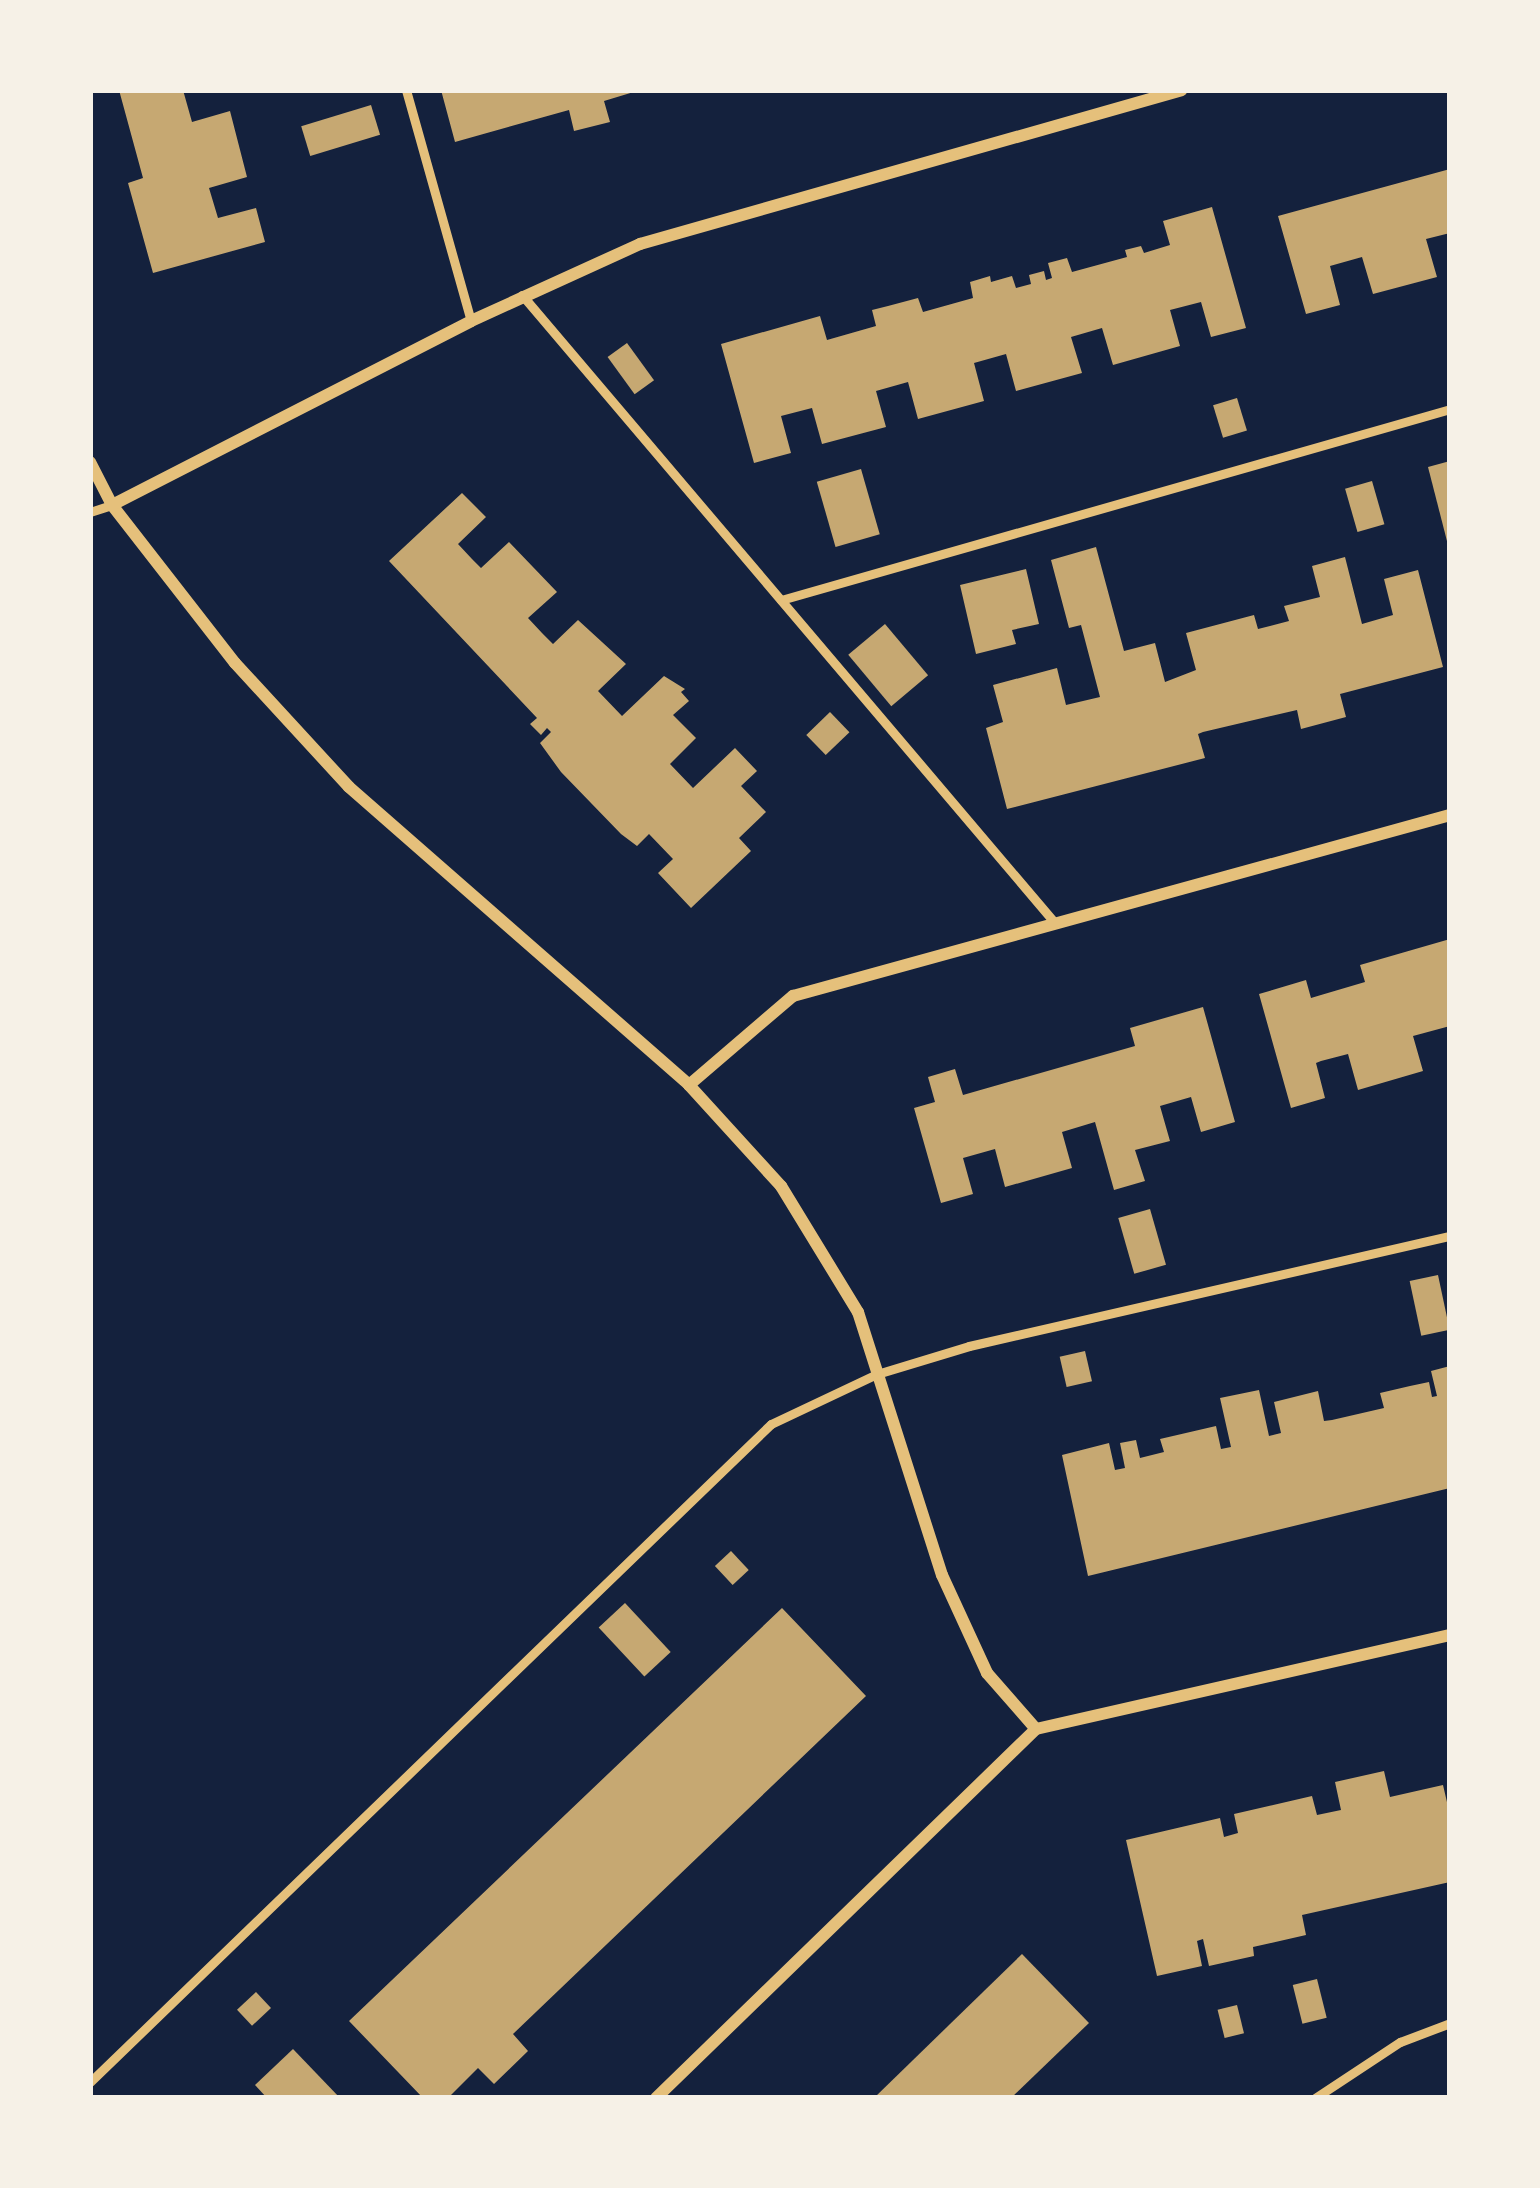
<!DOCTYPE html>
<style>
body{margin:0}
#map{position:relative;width:1540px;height:2188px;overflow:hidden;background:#14213d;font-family:"Work Sans",sans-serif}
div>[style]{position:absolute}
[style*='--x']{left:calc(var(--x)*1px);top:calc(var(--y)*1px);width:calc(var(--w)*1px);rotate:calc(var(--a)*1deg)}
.building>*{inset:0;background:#c6a872;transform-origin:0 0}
.service>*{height:9px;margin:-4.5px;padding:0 4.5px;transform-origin:4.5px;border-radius:4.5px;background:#e5c07b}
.minor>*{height:12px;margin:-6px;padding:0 6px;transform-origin:6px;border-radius:6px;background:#e5c07b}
span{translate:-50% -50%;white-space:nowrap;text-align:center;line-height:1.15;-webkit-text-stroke:12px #f6f1e7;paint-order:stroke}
.frame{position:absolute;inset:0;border:93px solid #f6f1e7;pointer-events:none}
</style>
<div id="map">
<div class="building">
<div style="clip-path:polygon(119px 90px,183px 90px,192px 122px,230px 111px,247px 177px,209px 188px,218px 218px,256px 208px,265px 242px,153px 273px,128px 183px,143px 178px)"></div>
<div style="clip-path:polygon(441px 90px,637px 90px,637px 91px,604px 101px,610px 122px,574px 131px,569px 110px,455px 142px)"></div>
<div style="left:371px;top:105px;width:31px;height:73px;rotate:73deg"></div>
<div style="clip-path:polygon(1450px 169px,1450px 233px,1426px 239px,1437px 277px,1373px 294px,1362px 257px,1330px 266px,1340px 305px,1306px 314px,1278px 216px)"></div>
<div style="clip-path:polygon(1212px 207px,1246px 328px,1211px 337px,1201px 302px,1170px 310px,1180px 346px,1113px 365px,1102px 328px,1071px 337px,1082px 373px,1016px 391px,1006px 354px,974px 363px,984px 401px,918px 419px,908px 382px,876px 391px,886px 427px,822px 444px,812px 408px,781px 416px,791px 453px,754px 463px,721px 344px,820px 316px,827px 340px,876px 326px,872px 310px,888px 306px,918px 298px,923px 312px,973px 298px,970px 282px,990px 276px,991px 282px,1012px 276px,1016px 288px,1031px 284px,1029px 275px,1044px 271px,1046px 280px,1052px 278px,1048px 263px,1067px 258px,1072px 272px,1127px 257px,1125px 250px,1141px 246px,1144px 253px,1170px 245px,1163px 221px)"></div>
<div style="left:627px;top:343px;width:46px;height:24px;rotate:54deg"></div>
<div style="left:1237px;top:398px;width:34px;height:25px;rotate:73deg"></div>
<div style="clip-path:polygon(1450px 461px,1450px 545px,1448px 545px,1428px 467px)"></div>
<div style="left:861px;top:469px;width:68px;height:46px;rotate:74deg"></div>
<div style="left:1372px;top:481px;width:45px;height:28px;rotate:74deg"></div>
<div style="clip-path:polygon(462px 493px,486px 517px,458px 544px,472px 559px,481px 568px,509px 542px,557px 592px,528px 618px,542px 633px,553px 644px,578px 620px,626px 664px,598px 691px,622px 716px,664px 676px,685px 689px,681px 692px,689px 701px,673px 715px,696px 738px,670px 764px,693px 788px,735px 748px,757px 771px,741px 786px,766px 812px,739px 838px,751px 851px,691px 908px,658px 873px,673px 859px,649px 834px,637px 846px,621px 834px,561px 772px,540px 743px,551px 732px,547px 728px,541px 735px,530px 724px,537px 718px,389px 561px)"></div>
<div style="clip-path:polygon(1096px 547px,1124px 651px,1155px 643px,1165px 682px,1196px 670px,1186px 633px,1254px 615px,1258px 629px,1289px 621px,1284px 606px,1320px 597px,1312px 566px,1345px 557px,1362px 624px,1393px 615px,1384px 579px,1418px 570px,1443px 667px,1340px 694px,1346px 717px,1301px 729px,1297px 710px,1203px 732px,1198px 734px,1205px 758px,1007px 809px,986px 728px,1003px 722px,993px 685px,1057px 668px,1066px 705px,1100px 697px,1081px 625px,1069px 628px,1051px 560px)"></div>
<div style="clip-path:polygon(1026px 569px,1039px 624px,1012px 630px,1016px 644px,976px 654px,960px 585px)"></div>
<div style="left:885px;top:624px;width:67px;height:48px;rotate:50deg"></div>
<div style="left:830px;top:712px;width:28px;height:33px;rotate:46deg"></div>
<div style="clip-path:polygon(1450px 939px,1450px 1026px,1413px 1036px,1423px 1071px,1358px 1090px,1348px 1054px,1321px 1061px,1316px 1063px,1325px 1098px,1291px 1108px,1259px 994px,1306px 980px,1311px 998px,1321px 995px,1365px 982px,1360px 965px)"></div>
<div style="clip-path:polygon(1203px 1007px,1235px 1122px,1201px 1132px,1191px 1097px,1160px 1106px,1170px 1141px,1135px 1150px,1145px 1181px,1114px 1190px,1095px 1122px,1062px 1132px,1072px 1168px,1005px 1187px,995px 1149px,963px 1158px,973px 1194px,941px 1203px,914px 1108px,935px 1102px,928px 1077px,955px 1069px,963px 1095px,1135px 1046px,1130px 1028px)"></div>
<div style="left:1150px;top:1209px;width:58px;height:33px;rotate:74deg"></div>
<div style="left:1438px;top:1275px;width:56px;height:29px;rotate:78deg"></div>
<div style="left:1085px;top:1351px;width:31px;height:26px;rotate:77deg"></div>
<div style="clip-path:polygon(1450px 1366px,1450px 1488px,1088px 1576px,1062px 1455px,1109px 1443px,1115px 1470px,1125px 1468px,1120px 1443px,1136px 1440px,1140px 1458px,1164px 1452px,1160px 1439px,1216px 1426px,1221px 1449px,1231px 1447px,1220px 1398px,1259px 1390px,1269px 1436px,1281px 1433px,1274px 1402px,1318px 1391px,1324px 1421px,1332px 1420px,1384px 1408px,1380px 1393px,1410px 1386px,1429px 1382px,1432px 1397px,1437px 1396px,1431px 1371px)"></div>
<div style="left:731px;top:1551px;width:26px;height:22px;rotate:47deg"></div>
<div style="left:625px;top:1603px;width:67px;height:36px;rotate:47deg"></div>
<div style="clip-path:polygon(782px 1608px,866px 1696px,513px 2034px,528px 2051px,494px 2084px,478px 2068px,448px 2098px,423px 2098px,349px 2021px)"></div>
<div style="clip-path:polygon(1384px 1771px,1390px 1797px,1443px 1785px,1450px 1815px,1450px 1882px,1302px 1915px,1306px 1935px,1253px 1947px,1254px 1956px,1209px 1966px,1203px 1939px,1197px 1941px,1202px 1966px,1157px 1976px,1126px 1840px,1220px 1818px,1224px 1837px,1238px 1833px,1234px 1814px,1312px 1796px,1317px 1815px,1341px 1810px,1335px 1782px)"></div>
<div style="clip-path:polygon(1022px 1954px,1089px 2023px,1011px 2098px,874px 2098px)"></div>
<div style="left:1317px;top:1979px;width:40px;height:25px;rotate:76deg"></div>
<div style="left:256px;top:1992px;width:22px;height:26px;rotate:47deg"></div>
<div style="left:1237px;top:2005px;width:29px;height:20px;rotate:76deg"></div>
<div style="clip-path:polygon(293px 2049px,340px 2098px,267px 2098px,255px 2085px)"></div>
</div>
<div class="service">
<div style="--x:406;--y:90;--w:240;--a:74.3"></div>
<div style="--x:522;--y:295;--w:824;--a:49.68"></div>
<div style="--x:90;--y:512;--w:23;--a:-18"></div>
<div style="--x:781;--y:600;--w:696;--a:-15.93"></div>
<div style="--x:90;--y:2082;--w:947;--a:-44.02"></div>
<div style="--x:771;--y:1424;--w:117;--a:-25.3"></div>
<div style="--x:877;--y:1374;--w:96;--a:-16.9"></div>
<div style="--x:969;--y:1346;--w:493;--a:-12.9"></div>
<div style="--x:1315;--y:2098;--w:102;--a:-33.4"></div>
<div style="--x:1400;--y:2042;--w:53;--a:-20.8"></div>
</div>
<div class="minor">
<div style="--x:90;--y:462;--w:48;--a:62.9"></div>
<div style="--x:112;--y:505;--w:200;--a:52.1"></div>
<div style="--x:235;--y:663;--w:168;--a:47.4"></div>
<div style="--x:349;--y:787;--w:452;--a:41.2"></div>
<div style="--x:689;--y:1085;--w:137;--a:47.7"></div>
<div style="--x:781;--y:1186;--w:148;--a:58.6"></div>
<div style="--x:858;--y:1312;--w:276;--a:72.3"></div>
<div style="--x:942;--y:1575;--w:108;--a:65.3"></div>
<div style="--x:987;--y:1673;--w:74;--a:48.8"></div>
<div style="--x:112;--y:505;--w:403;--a:-27.1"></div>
<div style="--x:471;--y:321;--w:186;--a:-24.5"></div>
<div style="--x:640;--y:244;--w:563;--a:-15.86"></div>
<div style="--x:689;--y:1085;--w:137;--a:-40.6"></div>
<div style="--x:793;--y:996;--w:681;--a:-15.4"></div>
<div style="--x:656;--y:2098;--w:530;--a:-44.16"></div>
<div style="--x:1036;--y:1729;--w:425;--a:-12.8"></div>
</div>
<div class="frame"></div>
</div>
